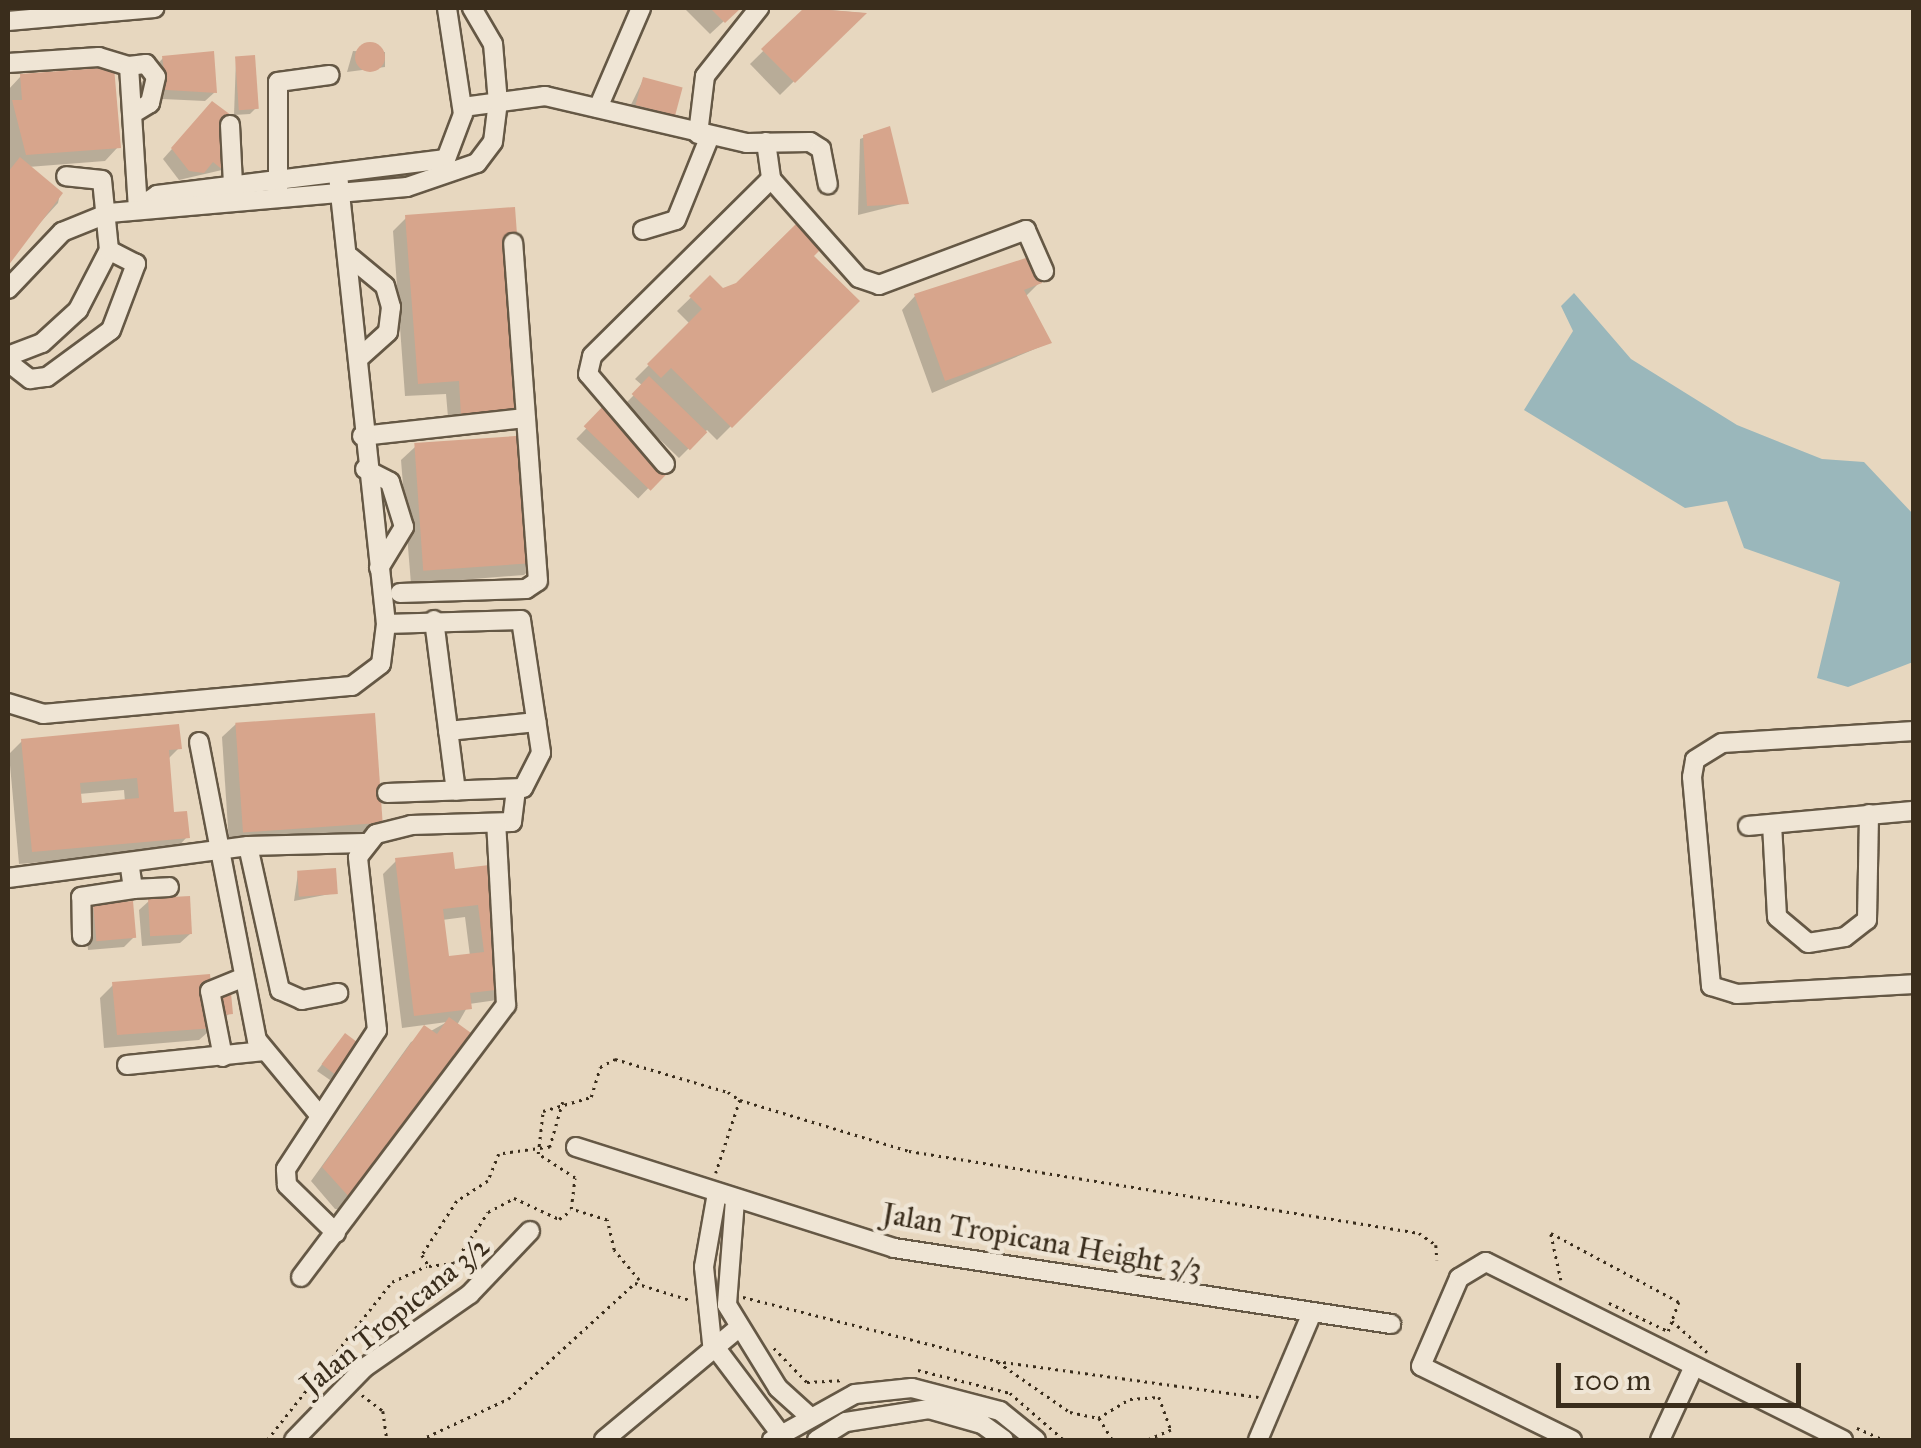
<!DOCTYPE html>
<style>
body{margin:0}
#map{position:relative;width:1921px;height:1448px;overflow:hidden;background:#e7d7bf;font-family:"IM FELL Great Primer",serif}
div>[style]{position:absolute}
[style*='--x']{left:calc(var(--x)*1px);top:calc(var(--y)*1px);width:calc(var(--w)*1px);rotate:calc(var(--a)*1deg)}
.water>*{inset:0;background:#9ab7bb}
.shadow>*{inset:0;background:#0003;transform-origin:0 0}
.building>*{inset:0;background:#d7a58c;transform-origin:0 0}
.round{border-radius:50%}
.path>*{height:2.5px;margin-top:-1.25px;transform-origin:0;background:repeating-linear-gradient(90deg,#3a2d1c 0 2.5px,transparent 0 7.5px)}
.roads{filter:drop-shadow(2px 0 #655845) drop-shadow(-2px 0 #655845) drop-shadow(0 2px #655845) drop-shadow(0 -2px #655845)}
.minor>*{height:18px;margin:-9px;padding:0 9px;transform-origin:9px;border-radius:9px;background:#efe5d5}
span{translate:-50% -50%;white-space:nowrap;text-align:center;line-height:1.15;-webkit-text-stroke:9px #efe5d5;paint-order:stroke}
.street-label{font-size:30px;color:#3a2d1c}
.frame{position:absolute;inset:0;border:10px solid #3a2d1c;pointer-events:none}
.scale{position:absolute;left:1556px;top:1363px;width:245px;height:45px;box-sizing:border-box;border:5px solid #3a2d1c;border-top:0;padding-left:12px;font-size:30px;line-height:35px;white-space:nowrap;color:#3a2d1c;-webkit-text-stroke:8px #efe5d5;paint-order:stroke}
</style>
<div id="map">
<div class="water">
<div style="clip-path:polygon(1574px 293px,1631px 359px,1737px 425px,1822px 459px,1864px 462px,1913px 514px,1913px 662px,1848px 687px,1817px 678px,1840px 582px,1744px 548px,1727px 501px,1685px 508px,1524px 410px,1573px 331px,1561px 306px)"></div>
</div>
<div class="shadow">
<div style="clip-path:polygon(684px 8px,738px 8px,710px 34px)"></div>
<div style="clip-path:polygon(807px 8px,863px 13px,780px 95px,750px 64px)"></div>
<div style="clip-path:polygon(353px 51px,385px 52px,385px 67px,347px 72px)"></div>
<div style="clip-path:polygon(163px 58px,215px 92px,205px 101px,141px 98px,140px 84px)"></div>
<div style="clip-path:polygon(236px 59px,256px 108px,250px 114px,234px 115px)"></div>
<div style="clip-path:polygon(21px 76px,118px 147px,105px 161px,28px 167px,60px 194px,58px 203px,8px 258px,8px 90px)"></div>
<div style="clip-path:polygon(643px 80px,672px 115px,663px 125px,626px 115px)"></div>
<div style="clip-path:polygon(203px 114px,236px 122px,222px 170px,179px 180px,163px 159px)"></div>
<div style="clip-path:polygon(888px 128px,906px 203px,858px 215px,860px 139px)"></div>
<div style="clip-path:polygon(406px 218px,527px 411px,449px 429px,446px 394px,405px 396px,393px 231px)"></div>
<div style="clip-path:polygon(810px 256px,856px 301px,717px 440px,707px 430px,679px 458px,624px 405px,643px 386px,635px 379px,690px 324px,677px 311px,710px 279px,722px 291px)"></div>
<div style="clip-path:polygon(1039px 283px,1025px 297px,1049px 343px,932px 393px,902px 310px,915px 296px)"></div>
<div style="left:609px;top:405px;width:86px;height:47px;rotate:44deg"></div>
<div style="clip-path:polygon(415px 447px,538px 562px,524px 575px,411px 584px,401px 460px)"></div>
<div style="clip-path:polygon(236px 724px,379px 822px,366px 835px,229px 843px,222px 737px)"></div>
<div style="clip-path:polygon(evenodd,22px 741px,179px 748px,167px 760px,172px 814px,187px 837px,174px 851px,19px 864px,9px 754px,22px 741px,124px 790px,125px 802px,80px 806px,79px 794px,124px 790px)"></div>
<div style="clip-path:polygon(evenodd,396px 861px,453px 872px,496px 867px,497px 1000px,469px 1004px,352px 1210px,335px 1209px,311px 1181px,411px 1042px,447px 1022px,402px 1028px,383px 874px,396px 861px,465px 917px,470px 956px,447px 959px,442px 920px,465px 917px)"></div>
<div style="clip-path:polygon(298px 873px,335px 893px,294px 901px)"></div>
<div style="clip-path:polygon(149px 901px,190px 934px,180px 943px,142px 946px,139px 910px)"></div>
<div style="clip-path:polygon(95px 906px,134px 937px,124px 947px,88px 950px,85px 916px)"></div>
<div style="clip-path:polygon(114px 984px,210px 997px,230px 1013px,199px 1040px,104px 1048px,100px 998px)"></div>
<div style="clip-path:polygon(339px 1042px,336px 1075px,330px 1080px,317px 1071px)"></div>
</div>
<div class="building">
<div style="clip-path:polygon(710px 8px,741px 8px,725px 23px)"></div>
<div style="clip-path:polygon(804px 8px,867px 13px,795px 83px,761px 49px)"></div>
<div class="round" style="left:355px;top:42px;width:30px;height:30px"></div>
<div style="clip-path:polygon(214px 51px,217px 93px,150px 89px,149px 72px,164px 70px,162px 56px)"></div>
<div style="left:255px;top:55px;width:54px;height:20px;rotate:86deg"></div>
<div style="clip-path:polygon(114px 67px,121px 148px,26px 155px,12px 100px,22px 100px,20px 74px)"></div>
<div style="left:643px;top:77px;width:41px;height:29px;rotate:15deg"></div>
<div style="clip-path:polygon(212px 101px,239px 121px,222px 150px,234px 159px,224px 171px,213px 162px,204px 173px,189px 171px,171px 148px)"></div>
<div style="clip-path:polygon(890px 126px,909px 204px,867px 206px,863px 135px)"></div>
<div style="clip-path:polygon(20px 157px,63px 193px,8px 266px,8px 172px)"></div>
<div style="clip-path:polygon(515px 207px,530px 412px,461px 416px,459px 381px,418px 384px,405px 215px)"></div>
<div style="clip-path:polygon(797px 223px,822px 248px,814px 256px,860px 301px,732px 428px,671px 368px,661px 378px,647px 364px,702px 309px,689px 296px,710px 275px,723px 288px,736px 283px)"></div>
<div style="clip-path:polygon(1032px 256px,1042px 283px,1024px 290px,1052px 343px,945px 381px,914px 294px)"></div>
<div style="left:649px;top:376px;width:81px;height:25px;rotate:44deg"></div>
<div style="left:608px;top:401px;width:93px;height:35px;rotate:44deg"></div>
<div style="left:530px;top:435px;width:128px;height:116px;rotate:86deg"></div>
<div style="left:375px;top:713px;width:110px;height:140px;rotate:86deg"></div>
<div style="clip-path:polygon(evenodd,179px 724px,182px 749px,169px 750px,174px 812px,187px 811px,190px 838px,32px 852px,21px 739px,179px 724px,137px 778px,139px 798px,82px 803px,80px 783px,137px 778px)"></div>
<div style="clip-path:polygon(evenodd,453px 852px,455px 869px,498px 864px,513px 988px,470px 993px,472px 1009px,414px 1016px,395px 858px,453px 852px,478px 905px,484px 952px,449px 956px,443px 909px,478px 905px)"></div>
<div style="left:336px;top:868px;width:26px;height:39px;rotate:86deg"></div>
<div style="left:190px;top:896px;width:38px;height:42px;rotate:87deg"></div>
<div style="left:133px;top:901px;width:37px;height:40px;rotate:85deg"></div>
<div style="clip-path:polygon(210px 974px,212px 995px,231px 993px,233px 1014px,214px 1016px,215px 1028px,117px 1035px,112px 982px)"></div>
<div style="clip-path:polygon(449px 1017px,478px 1038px,350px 1198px,322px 1167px,424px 1025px,437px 1034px)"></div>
<div style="left:345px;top:1033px;width:20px;height:39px;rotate:37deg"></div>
</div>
<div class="path">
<div style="--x:740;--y:1100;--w:177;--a:16.8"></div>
<div style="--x:909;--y:1151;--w:517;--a:9.13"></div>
<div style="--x:1419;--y:1233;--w:21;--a:35"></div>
<div style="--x:1436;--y:1245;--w:15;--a:86"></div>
<div style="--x:563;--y:1102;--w:47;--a:106.1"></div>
<div style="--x:550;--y:1147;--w:51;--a:172.2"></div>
<div style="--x:499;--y:1154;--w:29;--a:112"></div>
<div style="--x:488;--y:1181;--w:37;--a:147"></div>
<div style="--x:457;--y:1201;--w:64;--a:122.9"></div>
<div style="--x:422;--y:1255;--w:13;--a:58"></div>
<div style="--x:429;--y:1266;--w:25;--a:-7"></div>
<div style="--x:454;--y:1263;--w:61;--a:-56.3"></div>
<div style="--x:488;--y:1212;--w:30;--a:-28"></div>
<div style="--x:514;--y:1198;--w:50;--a:25"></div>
<div style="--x:559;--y:1219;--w:12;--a:-35"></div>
<div style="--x:1551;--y:1233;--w:145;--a:28.3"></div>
<div style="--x:1679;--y:1302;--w:20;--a:110"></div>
<div style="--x:1672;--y:1321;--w:47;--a:41.5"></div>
<div style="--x:1551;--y:1234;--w:47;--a:77.7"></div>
<div style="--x:639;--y:1280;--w:39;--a:-130"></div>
<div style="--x:614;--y:1250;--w:31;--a:-103"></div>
<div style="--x:607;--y:1220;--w:38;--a:-163"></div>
<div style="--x:571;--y:1209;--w:31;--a:-83"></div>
<div style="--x:575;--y:1178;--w:44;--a:-147"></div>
<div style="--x:538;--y:1154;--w:43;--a:-83.4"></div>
<div style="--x:543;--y:1111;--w:50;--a:-16.3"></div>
<div style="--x:591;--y:1097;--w:31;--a:-73"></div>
<div style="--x:600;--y:1067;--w:17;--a:-28"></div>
<div style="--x:615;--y:1059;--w:118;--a:16.3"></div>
<div style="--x:728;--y:1092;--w:14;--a:34"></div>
<div style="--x:740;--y:1100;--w:77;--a:108.2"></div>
<div style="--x:743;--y:1297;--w:261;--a:14.2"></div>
<div style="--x:996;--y:1361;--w:265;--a:7.8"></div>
<div style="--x:1609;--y:1303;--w:65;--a:25.4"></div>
<div style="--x:1668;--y:1331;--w:11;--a:-68"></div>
<div style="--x:774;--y:1348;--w:47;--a:45.9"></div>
<div style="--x:807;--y:1382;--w:34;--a:-3"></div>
<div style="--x:998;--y:1362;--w:88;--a:34.8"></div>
<div style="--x:1070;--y:1412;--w:29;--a:12"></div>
<div style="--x:1098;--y:1418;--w:37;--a:-31"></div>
<div style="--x:1130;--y:1399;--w:29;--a:-4"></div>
<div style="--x:1159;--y:1397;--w:35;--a:70"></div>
<div style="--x:1171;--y:1430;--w:25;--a:157"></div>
<div style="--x:918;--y:1370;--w:95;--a:14"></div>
<div style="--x:1010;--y:1393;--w:72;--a:41"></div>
<div style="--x:362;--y:1395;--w:26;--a:37"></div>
<div style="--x:383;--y:1411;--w:29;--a:82"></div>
<div style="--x:1099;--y:1418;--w:26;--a:58"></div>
<div style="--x:1857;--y:1428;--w:30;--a:24"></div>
<div style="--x:267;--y:1440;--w:201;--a:-51.7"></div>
<div style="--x:392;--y:1282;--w:38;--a:-25"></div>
<div style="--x:420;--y:1440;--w:97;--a:-25"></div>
<div style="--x:508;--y:1399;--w:172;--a:-42.4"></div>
<div style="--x:635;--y:1283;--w:58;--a:17.2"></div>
</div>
<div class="roads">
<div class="minor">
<div style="--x:8;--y:21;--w:147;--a:-5.1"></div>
<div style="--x:8;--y:63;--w:91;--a:-3.8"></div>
<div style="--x:99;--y:57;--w:31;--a:17"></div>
<div style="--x:129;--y:66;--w:142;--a:86.4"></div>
<div style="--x:129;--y:66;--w:17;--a:-7"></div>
<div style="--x:146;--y:64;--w:16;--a:52"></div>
<div style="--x:156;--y:77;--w:27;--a:103"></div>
<div style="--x:150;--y:103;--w:15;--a:148"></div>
<div style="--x:463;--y:107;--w:83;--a:-7.6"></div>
<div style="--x:545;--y:96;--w:207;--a:13.1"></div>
<div style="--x:747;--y:143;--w:63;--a:-0.9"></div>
<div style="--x:810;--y:142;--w:13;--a:32"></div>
<div style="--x:821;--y:149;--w:36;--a:79"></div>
<div style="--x:598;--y:108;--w:109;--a:-66.7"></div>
<div style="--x:230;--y:125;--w:59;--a:87.1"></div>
<div style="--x:698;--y:134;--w:58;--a:-83.1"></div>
<div style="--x:705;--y:76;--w:87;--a:-51.5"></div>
<div style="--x:766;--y:142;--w:37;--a:82"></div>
<div style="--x:771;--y:179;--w:132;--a:48.4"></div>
<div style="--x:859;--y:278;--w:21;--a:19"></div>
<div style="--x:879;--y:285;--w:157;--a:-20.5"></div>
<div style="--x:1026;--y:230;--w:45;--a:66.3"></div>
<div style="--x:278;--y:190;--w:108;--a:-90"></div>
<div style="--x:278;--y:82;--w:52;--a:-7.7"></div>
<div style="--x:138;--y:208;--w:23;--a:-34"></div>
<div style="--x:157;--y:195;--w:291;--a:-7.1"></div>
<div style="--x:446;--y:159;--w:48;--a:-69.3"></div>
<div style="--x:463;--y:114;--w:107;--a:-98.6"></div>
<div style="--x:643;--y:230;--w:34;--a:-17"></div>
<div style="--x:676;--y:220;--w:91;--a:-68"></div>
<div style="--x:350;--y:257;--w:45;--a:39.6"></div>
<div style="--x:385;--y:286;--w:22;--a:74"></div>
<div style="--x:391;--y:307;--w:25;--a:97"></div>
<div style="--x:388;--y:332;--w:39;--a:138"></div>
<div style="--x:8;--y:289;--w:79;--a:-46.5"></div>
<div style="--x:62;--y:232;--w:51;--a:-22"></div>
<div style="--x:109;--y:213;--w:299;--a:-5"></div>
<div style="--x:407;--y:187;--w:74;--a:-18.9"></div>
<div style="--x:477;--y:163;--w:26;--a:-53"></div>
<div style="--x:493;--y:142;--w:39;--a:-83"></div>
<div style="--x:498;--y:103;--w:59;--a:-94.8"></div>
<div style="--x:493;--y:44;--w:42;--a:-120.3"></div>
<div style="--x:8;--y:356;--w:36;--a:-21"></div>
<div style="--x:42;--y:343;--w:49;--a:-42.5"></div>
<div style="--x:78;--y:310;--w:68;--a:-62.7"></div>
<div style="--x:109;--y:250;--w:70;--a:-95.7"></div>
<div style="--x:102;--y:180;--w:36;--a:-174"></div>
<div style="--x:8;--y:362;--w:28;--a:38"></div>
<div style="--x:30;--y:379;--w:17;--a:-7"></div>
<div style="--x:47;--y:377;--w:79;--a:-36.3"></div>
<div style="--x:111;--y:330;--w:71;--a:-69.3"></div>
<div style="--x:136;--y:264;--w:30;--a:-153"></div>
<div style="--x:362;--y:436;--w:164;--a:-6.3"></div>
<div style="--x:665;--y:464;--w:118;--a:-130.5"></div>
<div style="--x:588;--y:374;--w:18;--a:-77"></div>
<div style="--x:592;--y:356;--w:252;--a:-44.7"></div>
<div style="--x:365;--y:469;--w:28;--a:27"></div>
<div style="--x:390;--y:482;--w:47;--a:72.7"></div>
<div style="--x:404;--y:527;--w:48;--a:121.4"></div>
<div style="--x:400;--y:593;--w:126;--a:-1.8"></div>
<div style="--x:526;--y:589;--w:14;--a:-34"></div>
<div style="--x:538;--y:581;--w:339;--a:-94.2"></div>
<div style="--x:434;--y:620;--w:172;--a:82.7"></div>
<div style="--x:386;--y:624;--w:135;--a:-1.7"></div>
<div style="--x:521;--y:620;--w:134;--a:81.4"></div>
<div style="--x:541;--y:753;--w:39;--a:117"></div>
<div style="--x:523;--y:788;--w:136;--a:177.9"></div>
<div style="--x:8;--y:703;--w:37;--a:17"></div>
<div style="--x:43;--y:714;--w:310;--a:-5.2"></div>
<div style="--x:352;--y:686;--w:36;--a:-37"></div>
<div style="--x:381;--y:664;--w:40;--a:-82.9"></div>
<div style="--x:386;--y:624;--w:452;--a:-96.1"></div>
<div style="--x:448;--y:731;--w:89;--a:-5.8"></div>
<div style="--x:1914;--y:731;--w:192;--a:176.4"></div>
<div style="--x:1722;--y:743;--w:32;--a:148"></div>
<div style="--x:1695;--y:760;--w:17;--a:100"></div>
<div style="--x:1692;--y:777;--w:210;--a:84.8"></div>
<div style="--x:1711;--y:986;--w:27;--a:17"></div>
<div style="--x:1737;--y:994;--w:177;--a:-3.2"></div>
<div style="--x:199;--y:742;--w:304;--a:79"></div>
<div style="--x:257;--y:1040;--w:99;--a:50.3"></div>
<div style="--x:1772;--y:824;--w:93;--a:86.9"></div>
<div style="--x:1777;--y:917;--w:40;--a:40"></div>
<div style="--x:1808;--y:943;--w:37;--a:-9"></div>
<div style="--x:1845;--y:937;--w:28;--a:-38"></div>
<div style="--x:1867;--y:920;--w:106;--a:-88.9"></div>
<div style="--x:1748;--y:826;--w:167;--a:-5.2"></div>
<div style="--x:248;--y:846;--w:148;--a:77.5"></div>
<div style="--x:280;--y:990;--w:24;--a:24"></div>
<div style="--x:302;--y:1000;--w:37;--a:-11"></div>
<div style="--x:8;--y:878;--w:242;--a:-7.6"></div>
<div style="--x:248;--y:846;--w:116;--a:-1.5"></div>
<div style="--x:133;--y:889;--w:36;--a:-3"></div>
<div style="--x:82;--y:936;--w:39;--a:-91"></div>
<div style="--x:81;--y:897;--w:53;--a:-8.7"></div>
<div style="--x:133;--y:889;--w:27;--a:-98"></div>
<div style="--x:223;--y:1057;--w:67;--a:-101.1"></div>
<div style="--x:210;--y:991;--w:31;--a:-22"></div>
<div style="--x:127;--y:1065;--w:138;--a:-5.8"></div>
<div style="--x:576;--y:1147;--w:334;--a:17.6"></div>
<div style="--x:894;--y:1248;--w:503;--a:8.69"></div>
<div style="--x:717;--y:1193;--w:75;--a:100"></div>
<div style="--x:704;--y:1267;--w:76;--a:84"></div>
<div style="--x:712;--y:1343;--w:121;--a:53"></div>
<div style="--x:735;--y:1200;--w:105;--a:94.4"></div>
<div style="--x:727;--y:1305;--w:97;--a:58.4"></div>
<div style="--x:778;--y:1388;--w:39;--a:42"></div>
<div style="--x:336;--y:1233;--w:69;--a:-135.6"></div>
<div style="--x:287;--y:1185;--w:16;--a:-94"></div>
<div style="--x:286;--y:1169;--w:166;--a:-56.8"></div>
<div style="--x:377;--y:1030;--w:174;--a:-96.3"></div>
<div style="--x:358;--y:857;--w:29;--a:-52"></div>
<div style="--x:376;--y:834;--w:36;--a:-14"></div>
<div style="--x:411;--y:825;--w:101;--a:-1.7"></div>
<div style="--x:512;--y:822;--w:33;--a:-83"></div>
<div style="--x:301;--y:1277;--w:341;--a:-53"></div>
<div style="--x:506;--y:1005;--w:182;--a:-93.1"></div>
<div style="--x:294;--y:1440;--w:100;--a:-45.8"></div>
<div style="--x:364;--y:1368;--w:129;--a:-34.9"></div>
<div style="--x:470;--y:1294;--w:87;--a:-46.4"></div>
<div style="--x:604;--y:1440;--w:173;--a:-39.8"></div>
<div style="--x:772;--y:1440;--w:95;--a:-29"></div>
<div style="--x:855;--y:1394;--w:57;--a:-6"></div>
<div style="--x:912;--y:1388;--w:91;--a:14.6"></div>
<div style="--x:1000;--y:1411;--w:46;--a:38.9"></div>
<div style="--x:817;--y:1440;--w:34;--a:-32"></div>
<div style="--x:846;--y:1422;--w:84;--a:-8.9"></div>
<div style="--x:929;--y:1409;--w:55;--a:15.8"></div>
<div style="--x:982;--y:1424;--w:27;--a:36"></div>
<div style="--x:1258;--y:1440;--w:138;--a:-67"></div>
<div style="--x:1572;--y:1440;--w:168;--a:-153.9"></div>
<div style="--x:1421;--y:1366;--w:96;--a:-66.6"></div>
<div style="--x:1459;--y:1278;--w:31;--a:-31"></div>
<div style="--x:1486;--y:1262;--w:399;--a:26.5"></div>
<div style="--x:1660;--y:1440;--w:81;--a:-65.3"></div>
</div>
</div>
<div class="street-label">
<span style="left:1042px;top:1241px;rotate:10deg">Jalan Tropicana Height 3/3</span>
<span style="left:395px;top:1315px;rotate:-39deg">Jalan Tropicana 3/2</span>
</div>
<div class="frame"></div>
<div class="scale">100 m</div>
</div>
